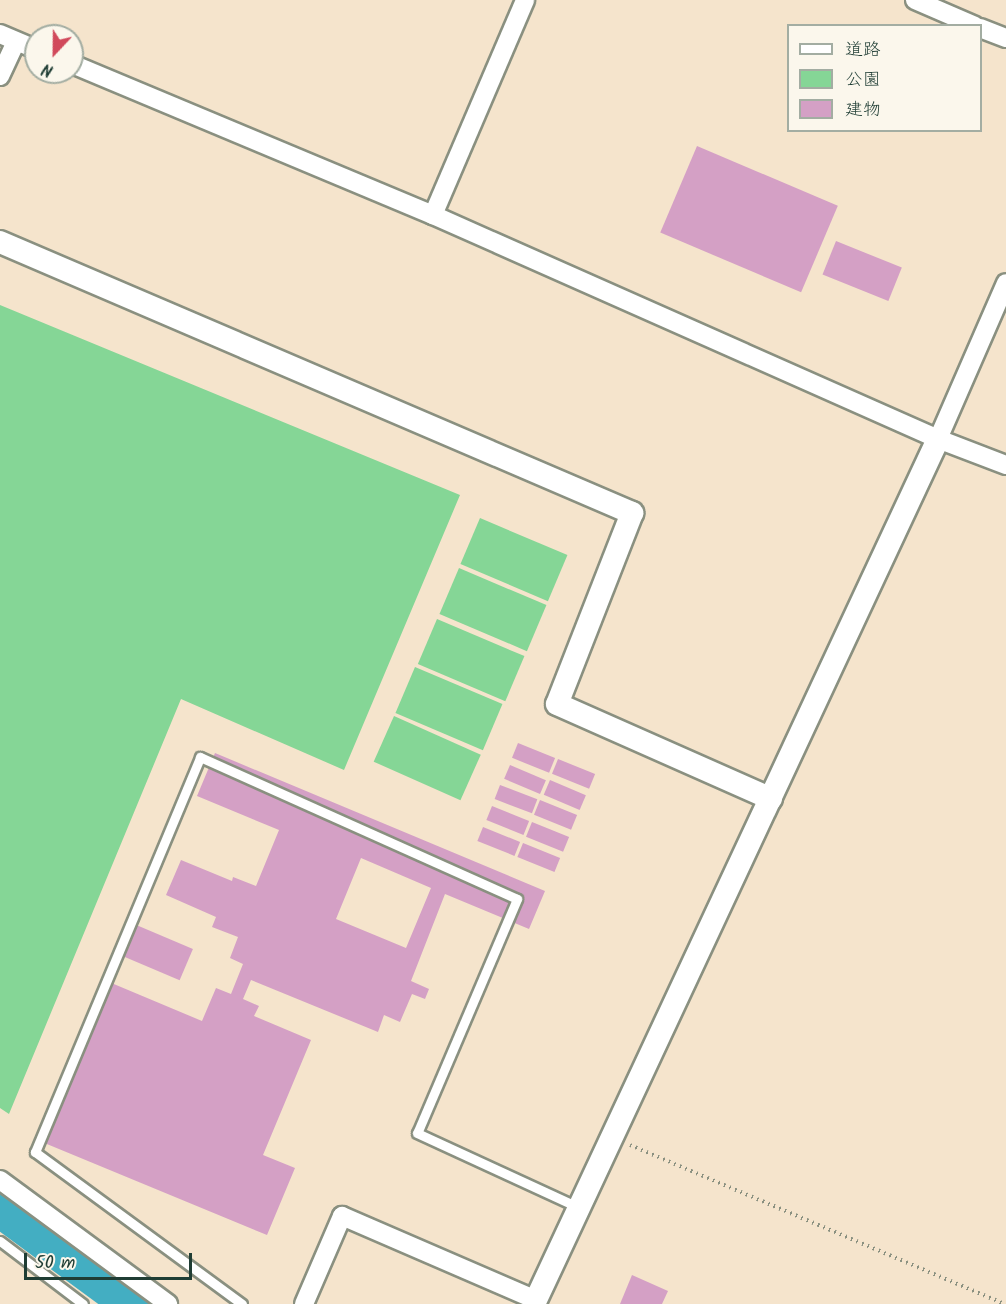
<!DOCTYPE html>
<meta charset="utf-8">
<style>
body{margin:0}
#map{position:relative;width:1006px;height:1304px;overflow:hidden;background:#f5e4cc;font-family:Kalam,"Klee One",sans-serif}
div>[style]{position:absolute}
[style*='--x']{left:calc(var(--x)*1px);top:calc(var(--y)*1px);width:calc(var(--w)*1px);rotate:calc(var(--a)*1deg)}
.green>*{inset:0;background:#85d696;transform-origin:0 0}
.river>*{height:40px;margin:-20px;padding:0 20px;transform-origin:20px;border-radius:20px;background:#43aec2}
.building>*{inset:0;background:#d4a0c5;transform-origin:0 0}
.path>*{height:4px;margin-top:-2px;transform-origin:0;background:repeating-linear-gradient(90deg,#8a9080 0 1.5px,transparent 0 6px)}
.roads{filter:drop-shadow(2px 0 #8a9080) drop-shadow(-2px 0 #8a9080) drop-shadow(0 2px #8a9080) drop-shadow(0 -2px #8a9080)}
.service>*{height:9px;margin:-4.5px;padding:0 4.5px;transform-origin:4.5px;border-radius:4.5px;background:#fff}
.minor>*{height:18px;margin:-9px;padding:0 9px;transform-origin:9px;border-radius:9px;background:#fff}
.tertiary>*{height:22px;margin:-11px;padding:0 11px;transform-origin:11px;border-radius:11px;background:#fff}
span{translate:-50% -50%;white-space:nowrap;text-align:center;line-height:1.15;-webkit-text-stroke:4.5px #fbf7ec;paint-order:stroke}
.legend{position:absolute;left:787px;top:24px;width:195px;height:108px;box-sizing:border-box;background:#fbf7ec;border:2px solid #a3ada2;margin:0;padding:8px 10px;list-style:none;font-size:18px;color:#1f3d34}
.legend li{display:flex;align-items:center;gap:12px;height:30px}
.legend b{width:30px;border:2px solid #a3ada2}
.north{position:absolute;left:24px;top:24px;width:60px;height:60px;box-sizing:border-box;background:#fbf7ec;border:2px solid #a3ada2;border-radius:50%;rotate:202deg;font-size:16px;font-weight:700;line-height:24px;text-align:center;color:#1f3d34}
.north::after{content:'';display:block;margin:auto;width:21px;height:27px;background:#d1495b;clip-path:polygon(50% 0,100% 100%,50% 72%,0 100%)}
.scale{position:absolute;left:24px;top:1253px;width:168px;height:27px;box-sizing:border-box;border:3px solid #1f3d34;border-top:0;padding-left:8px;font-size:18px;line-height:21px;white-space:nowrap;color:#1f3d34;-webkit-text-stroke:4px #fbf7ec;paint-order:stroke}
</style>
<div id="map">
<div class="green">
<div style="clip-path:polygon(0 305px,460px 495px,344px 770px,181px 699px,9px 1114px,0 1108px)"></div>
<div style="left:480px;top:518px;width:95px;height:50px;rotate:23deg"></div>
<div style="left:459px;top:568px;width:95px;height:50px;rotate:23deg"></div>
<div style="left:437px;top:619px;width:95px;height:49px;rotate:23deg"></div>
<div style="left:415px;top:667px;width:95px;height:50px;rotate:23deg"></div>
<div style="left:394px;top:716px;width:95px;height:50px;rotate:24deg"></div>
</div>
<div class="river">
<div style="--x:0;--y:1207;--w:164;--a:36.3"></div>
</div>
<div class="building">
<div style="left:697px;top:146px;width:153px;height:94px;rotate:23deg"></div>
<div style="left:836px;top:241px;width:71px;height:36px;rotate:22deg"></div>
<div style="left:518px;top:743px;width:40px;height:16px;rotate:22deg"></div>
<div style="clip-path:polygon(evenodd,215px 753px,545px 891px,529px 929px,445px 894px,411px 981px,429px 989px,425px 999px,412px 994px,400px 1022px,384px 1015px,378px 1032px,251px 980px,243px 999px,259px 1006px,254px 1016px,311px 1040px,263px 1155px,295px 1168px,267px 1235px,42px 1142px,109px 982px,202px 1021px,216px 988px,231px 994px,243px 964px,230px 958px,238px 937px,212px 927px,216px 917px,166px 895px,181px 860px,232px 881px,233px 877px,256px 886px,279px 830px,197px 796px,215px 753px,361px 858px,431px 888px,406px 948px,336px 919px,361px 858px)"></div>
<div style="left:558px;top:759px;width:40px;height:16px;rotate:22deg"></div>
<div style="left:510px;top:765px;width:39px;height:15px;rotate:23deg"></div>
<div style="left:550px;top:780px;width:39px;height:16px;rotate:23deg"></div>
<div style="left:500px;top:785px;width:40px;height:15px;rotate:21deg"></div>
<div style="left:540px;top:800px;width:40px;height:16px;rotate:22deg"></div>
<div style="left:492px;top:806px;width:40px;height:15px;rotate:22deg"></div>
<div style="left:532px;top:822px;width:40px;height:16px;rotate:22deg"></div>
<div style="left:483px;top:827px;width:40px;height:15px;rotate:22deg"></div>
<div style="left:523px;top:843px;width:40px;height:15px;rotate:22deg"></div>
<div style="left:134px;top:924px;width:64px;height:34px;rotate:23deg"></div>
<div style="clip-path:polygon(632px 1275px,668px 1291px,662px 1304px,620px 1304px)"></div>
</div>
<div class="path">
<div style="--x:630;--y:1145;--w:406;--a:23"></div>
</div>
<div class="roads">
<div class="service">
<div style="--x:0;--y:1241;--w:104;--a:37.2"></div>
<div style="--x:242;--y:1304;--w:257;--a:-143.7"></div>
<div style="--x:35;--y:1152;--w:428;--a:-67.3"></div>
<div style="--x:200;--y:757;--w:347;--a:24.1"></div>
<div style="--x:517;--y:899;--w:254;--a:113.1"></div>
<div style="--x:417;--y:1133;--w:177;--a:24.7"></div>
</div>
<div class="minor">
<div style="--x:915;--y:0;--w:65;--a:23.4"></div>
<div style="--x:980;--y:28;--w:28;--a:21"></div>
<div style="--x:0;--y:34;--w:39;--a:23"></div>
<div style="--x:72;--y:64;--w:391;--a:22.7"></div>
<div style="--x:433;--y:215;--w:552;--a:23.92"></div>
<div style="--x:938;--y:439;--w:73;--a:20.9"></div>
<div style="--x:0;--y:76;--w:38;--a:-65"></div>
<div style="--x:433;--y:215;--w:234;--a:-66.8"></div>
<div style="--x:938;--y:439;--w:170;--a:-66.4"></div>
<div style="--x:0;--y:1180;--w:209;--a:36.4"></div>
<div style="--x:304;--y:1304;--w:96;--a:-66.6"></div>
<div style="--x:342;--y:1216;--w:211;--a:23.4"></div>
</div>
<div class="tertiary">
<div style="--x:0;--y:242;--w:688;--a:23.21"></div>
<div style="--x:632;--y:513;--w:205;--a:111.4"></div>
<div style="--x:557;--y:704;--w:234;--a:23.9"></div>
<div style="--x:534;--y:1304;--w:955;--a:-64.96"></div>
</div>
</div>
<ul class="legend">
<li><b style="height:8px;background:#fff"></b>道路</li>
<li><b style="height:16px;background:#85d696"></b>公園</li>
<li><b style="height:16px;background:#d4a0c5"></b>建物</li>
</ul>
<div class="north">N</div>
<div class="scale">50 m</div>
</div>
